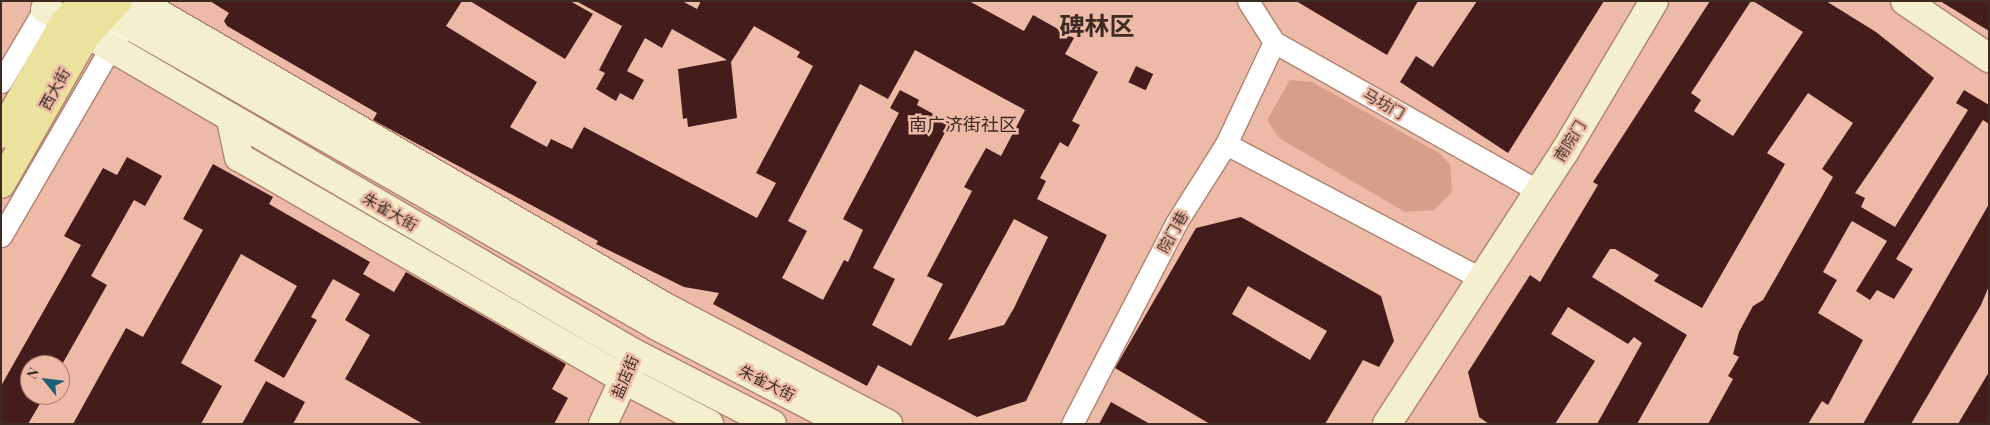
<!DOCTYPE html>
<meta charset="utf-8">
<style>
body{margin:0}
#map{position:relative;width:1990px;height:425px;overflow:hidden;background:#ecbaa7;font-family:"Playfair Display","Noto Sans SC",serif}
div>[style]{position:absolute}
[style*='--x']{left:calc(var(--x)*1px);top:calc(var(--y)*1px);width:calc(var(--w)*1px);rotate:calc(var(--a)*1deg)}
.green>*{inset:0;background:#d79e88}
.building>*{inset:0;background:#451c1c;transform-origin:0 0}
.roads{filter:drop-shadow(1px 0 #b0826f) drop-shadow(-1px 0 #b0826f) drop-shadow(0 1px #b0826f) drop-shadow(0 -1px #b0826f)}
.street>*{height:21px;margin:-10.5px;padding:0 10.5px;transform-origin:10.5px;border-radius:10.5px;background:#fff}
.secondary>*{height:28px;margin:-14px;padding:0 14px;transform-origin:14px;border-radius:14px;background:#f4f0ce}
.primary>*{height:28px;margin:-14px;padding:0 14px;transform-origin:14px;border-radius:14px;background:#eae29d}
span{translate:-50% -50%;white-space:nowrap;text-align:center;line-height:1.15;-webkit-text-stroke:5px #ecbaa7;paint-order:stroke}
.street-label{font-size:15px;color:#3d2a22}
.quarter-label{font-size:18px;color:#3d2a22}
.town-label{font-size:25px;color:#3d2a22;font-weight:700}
.frame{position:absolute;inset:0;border:2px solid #3d2a22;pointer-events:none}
.north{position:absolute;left:20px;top:355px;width:50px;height:50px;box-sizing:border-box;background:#ecbaa7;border:1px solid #a68072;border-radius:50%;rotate:299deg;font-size:14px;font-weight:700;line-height:20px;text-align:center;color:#3d2a22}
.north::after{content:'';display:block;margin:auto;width:18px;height:22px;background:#1d5f73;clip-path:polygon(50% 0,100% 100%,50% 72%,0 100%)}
</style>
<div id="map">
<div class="green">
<div style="clip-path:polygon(1290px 80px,1312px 82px,1439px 153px,1450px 164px,1452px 192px,1434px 210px,1405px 212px,1279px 138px,1267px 120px)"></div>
</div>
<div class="building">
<div style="clip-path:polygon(evenodd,210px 1px,462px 1px,446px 26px,537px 82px,510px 127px,547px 147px,551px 139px,572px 149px,584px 127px,757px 218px,776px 183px,756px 173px,813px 66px,797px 57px,800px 52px,754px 26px,731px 62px,737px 118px,688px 127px,687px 118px,683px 119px,678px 69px,727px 60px,672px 29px,662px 48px,645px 38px,627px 71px,644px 80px,633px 100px,620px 93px,616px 101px,596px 89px,605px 73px,599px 70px,622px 26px,576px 1px,682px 1px,697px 9px,701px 1px,969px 1px,1024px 31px,1033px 15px,1074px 38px,1065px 54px,1098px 72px,1072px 121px,1080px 125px,1068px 147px,1060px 142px,1040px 178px,1046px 181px,1037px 199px,1107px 235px,1026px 401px,977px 417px,878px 365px,867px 386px,713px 304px,719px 293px,684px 287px,596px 244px,598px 241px,373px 120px,377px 113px,227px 26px,224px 21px,229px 13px,210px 1px,915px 50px,1025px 110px,1001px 156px,986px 148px,964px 187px,972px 191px,927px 276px,943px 284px,911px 346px,872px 325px,895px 279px,873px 268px,950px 123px,917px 105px,919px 100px,900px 90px,890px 108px,899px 113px,843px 219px,863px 230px,848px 262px,844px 260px,823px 300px,782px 278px,807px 231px,788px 221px,860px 84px,888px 99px,915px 50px,210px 1px,1014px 219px,1048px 237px,1014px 308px,1004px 325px,948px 340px,1014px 219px)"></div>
<div style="clip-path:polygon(470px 1px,570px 1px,593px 14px,565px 59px)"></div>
<div style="clip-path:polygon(1296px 1px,1418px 1px,1387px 55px)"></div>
<div style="clip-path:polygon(1477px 1px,1604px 1px,1508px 153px,1400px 82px,1416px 56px,1433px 67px)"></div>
<div style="clip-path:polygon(1710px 1px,1751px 1px,1691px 93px,1701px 100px,1694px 111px,1733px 136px,1803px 32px,1753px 1px,1826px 1px,1876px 32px,1934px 78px,1855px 193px,1865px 198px,1861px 207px,1895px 227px,1968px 110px,1956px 103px,1964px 90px,1989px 105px,1989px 124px,1983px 120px,1896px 259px,1913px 269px,1894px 299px,1877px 290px,1870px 300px,1856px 291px,1887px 241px,1852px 221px,1850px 224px,1823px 272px,1837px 280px,1818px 313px,1863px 340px,1828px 405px,1822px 401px,1808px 424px,1708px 424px,1733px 379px,1728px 376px,1739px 357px,1733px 354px,1739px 332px,1753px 306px,1763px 300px,1833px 177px,1822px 169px,1853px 123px,1808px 93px,1767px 153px,1785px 164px,1702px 308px,1654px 281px,1659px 275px,1615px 249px,1610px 249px,1592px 277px,1687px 335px,1637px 424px,1597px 424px,1642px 343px,1634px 337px,1628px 344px,1568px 307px,1551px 334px,1595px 361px,1555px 424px,1489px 424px,1479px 417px,1468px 372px,1530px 275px,1540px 282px,1598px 185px,1593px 182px)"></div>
<div style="clip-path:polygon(1940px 1px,1989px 1px,1989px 31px)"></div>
<div style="left:1136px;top:66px;width:19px;height:18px;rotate:25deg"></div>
<div style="clip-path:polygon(127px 157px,162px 176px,145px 206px,134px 200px,91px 276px,107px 285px,60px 368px,30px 365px,30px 395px,45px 395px,28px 424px,1px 424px,1px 386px,81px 245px,64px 236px,103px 168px,117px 175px)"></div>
<div style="clip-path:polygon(213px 164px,273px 197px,269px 204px,370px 262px,363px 274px,394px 292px,406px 272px,566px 364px,552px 389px,568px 398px,554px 424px,423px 424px,345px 379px,370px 335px,345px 320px,360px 294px,333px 279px,311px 317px,317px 320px,284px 378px,254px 361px,297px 286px,241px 254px,181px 363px,222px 386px,201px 424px,73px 424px,126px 328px,143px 337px,203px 230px,183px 219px)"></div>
<div style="clip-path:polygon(1989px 204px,1989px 286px,1981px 305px,1911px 424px,1863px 424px)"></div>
<div style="clip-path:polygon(evenodd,1241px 217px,1381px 296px,1394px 341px,1379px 367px,1363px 360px,1325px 424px,1210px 424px,1115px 368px,1196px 228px,1241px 217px,1248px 286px,1327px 331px,1310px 360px,1232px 314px,1248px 286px)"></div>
<div style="clip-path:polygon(1989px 372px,1989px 424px,1958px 424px)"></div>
<div style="clip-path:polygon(266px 381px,305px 402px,293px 424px,242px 424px)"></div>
<div style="clip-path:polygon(1111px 402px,1150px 424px,1099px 424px)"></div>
</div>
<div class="roads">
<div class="street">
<div style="--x:1248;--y:1;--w:49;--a:57.6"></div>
<div style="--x:1274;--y:42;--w:302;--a:29.4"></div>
<div style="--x:1;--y:82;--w:94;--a:-59.3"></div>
<div style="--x:1226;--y:144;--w:289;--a:27.8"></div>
<div style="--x:1;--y:236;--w:263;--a:-59.8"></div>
<div style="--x:1072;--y:424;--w:226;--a:-62.6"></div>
<div style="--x:1176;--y:223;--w:93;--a:-57.7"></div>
<div style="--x:1226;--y:144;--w:113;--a:-64.8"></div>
</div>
<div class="secondary">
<div style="--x:87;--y:1;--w:656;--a:29.69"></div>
<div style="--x:657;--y:326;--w:213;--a:27.4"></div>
<div style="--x:137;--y:1;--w:610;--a:30.09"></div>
<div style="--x:665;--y:307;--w:252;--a:27.7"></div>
<div style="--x:1905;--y:1;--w:102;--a:34.2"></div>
<div style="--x:45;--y:9;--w:682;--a:30.29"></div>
<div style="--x:634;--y:353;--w:155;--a:27.2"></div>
<div style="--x:231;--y:120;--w:38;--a:78"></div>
<div style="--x:239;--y:157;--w:448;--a:30"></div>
<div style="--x:627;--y:381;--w:93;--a:27.7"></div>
<div style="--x:603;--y:424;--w:66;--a:-65"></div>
<div style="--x:1387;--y:424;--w:326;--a:-56.9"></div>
<div style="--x:1565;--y:151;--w:174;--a:-59.3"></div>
</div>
<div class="primary">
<div style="--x:1;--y:134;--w:128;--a:-60.4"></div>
<div style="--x:64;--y:23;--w:30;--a:-48"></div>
<div style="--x:1;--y:184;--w:172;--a:-60.3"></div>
<div style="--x:86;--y:35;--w:47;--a:-46.7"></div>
</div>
</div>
<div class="street-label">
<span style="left:55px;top:89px;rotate:-61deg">西大街</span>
<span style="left:1384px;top:104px;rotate:30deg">马坊门</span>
<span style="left:1570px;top:141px;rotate:-58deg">南院门</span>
<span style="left:390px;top:212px;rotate:30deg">朱雀大街</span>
<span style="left:1173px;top:232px;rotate:-61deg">院门巷</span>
<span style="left:625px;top:377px;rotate:-67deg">盐店街</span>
<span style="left:767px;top:383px;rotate:27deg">朱雀大街</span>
</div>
<div class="quarter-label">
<span style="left:963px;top:124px">南广济街社区</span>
</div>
<div class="town-label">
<span style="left:1097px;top:25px">碑林区</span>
</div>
<div class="frame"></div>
<div class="north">N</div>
</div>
